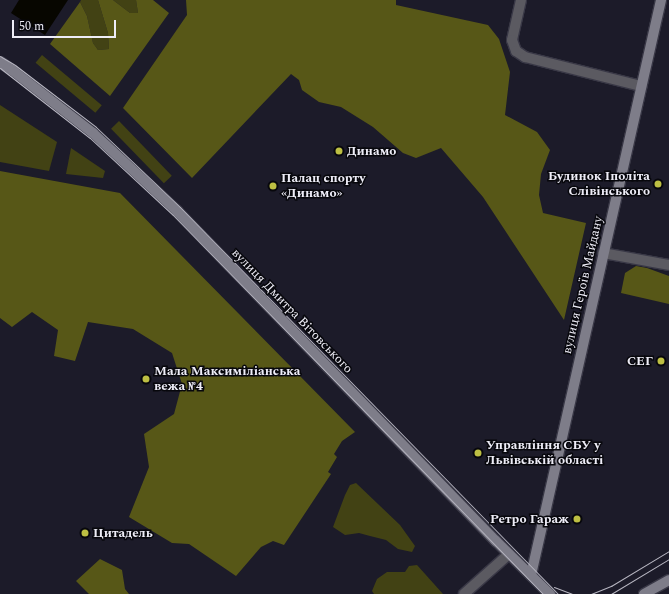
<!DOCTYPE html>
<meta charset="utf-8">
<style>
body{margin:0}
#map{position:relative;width:669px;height:594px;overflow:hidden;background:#1c1b29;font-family:Spectral,serif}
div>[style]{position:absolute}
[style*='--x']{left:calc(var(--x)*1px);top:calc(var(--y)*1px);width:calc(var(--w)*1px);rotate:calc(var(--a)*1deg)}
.green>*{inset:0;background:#424214;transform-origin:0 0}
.forest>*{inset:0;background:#575717}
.water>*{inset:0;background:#070600}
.roads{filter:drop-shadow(1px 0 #393846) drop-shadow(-1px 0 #393846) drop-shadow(0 1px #393846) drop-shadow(0 -1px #393846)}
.street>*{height:10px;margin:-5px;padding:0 5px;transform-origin:5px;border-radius:5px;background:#5b5a61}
.secondary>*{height:10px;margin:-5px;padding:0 5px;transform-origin:5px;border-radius:5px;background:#7e7d89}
.tram>*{height:1px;margin:-0.5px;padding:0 0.5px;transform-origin:0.5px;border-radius:0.5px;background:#b8b7c2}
.dots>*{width:11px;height:11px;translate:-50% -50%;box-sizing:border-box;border:2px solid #07070c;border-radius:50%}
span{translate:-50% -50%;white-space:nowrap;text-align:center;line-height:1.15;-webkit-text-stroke:3px #07070c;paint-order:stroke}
.poi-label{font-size:13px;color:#eeedf7;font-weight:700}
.left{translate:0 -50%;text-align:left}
.right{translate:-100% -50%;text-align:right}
.street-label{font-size:13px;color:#eeedf7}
.scale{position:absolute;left:12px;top:20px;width:104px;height:18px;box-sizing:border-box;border:2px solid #eeedf7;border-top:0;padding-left:5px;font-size:12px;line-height:14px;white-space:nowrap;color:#eeedf7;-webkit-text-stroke:3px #07070c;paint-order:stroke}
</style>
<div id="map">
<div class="green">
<div style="clip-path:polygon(81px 0,98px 0,108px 33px,109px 49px,98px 50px,93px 43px,87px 16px,80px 2px)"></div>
<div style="clip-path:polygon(113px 0,136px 0,138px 13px,130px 13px)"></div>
<div style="left:42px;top:55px;width:78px;height:10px;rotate:40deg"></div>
<div style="clip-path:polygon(0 105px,57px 142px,49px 171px,0 162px)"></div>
<div style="left:119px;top:121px;width:76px;height:11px;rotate:46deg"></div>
<div style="clip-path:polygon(71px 148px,105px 171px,103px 178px,66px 174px)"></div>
<div style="clip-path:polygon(356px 483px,400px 525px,415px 546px,412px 552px,398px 549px,386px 540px,370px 536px,359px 533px,345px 535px,333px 527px,345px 495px,350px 485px)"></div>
<div style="clip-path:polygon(417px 565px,443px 594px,374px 594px,372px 591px,377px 579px,387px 572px,405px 572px,409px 566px)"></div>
</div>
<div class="forest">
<div style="clip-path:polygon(98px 0,113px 0,130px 13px,138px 13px,136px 0,153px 0,169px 13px,110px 96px,50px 44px,80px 2px,87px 16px,93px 43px,98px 50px,109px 49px,108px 33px)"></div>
<div style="clip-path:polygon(186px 0,396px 0,396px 5px,488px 25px,499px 39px,510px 72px,505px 115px,537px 132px,550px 150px,541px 174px,539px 195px,543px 213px,586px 223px,564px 320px,483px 197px,441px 148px,416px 158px,403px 153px,373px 127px,341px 107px,319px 102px,302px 90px,299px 80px,291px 74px,192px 178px,123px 108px,187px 15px)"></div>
<div style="clip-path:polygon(0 171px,120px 193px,355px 432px,342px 441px,334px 454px,337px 457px,328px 472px,331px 474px,284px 545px,273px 541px,261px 547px,236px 576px,189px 544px,172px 543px,129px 517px,149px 467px,144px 434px,174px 414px,182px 384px,172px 353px,133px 329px,88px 322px,75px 361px,54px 356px,58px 330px,32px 312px,12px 327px,0 318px)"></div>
<div style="clip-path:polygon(636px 266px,647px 268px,669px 276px,669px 304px,621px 293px,625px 273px)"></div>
<div style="clip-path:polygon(100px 559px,122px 570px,125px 589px,129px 594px,89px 594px,76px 581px)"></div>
</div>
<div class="water">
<div style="clip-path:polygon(19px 0,68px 0,45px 35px,11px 13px)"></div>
</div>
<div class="roads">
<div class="street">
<div style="--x:521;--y:0;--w:41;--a:102.7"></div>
<div style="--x:512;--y:40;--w:12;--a:70"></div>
<div style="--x:516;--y:51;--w:11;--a:34"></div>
<div style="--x:525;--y:57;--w:120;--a:14"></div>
<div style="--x:603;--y:253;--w:67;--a:10.3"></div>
<div style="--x:464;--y:594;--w:60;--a:-41.6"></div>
</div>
<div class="secondary">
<div style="--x:0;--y:62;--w:14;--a:34"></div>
<div style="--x:12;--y:70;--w:103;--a:37.9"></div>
<div style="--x:93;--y:133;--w:115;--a:42.9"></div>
<div style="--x:177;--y:211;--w:459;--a:46"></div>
<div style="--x:496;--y:541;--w:76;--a:44.5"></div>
<div style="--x:531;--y:575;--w:590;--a:-77.26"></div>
<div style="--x:644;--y:594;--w:29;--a:-29"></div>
</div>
</div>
<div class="tram">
<div style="--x:0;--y:56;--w:17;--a:31"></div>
<div style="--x:15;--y:65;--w:102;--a:37.4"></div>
<div style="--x:96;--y:127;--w:116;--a:43.6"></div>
<div style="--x:180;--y:207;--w:541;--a:45.67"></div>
<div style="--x:0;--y:68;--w:114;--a:37.9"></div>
<div style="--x:90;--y:138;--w:113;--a:42.9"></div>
<div style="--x:173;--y:215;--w:530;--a:45.69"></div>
<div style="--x:554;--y:587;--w:19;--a:21"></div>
<div style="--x:591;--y:594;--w:22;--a:-22"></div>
<div style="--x:611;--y:586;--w:68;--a:-31.1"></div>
<div style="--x:611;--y:594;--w:68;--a:-31.1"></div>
</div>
<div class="dots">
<div style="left:339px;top:151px;background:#bdbf43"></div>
<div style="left:658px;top:184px;background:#bdbf43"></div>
<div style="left:273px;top:186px;background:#bdbf43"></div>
<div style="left:661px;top:361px;background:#bdbf43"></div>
<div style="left:146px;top:379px;background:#bdbf43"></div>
<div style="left:478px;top:453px;background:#bdbf43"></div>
<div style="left:577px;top:519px;background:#bdbf43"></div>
<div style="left:85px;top:533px;background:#bdbf43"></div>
</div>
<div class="poi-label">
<span class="left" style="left:347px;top:151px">Динамо</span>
<span class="right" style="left:650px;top:184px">Будинок Іполіта<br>Слівінського</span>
<span class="left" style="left:281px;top:186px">Палац спорту<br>«Динамо»</span>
<span class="right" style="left:653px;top:361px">СЕГ</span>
<span class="left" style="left:154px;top:379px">Мала Максиміліанська<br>вежа №4</span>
<span class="left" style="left:486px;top:453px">Управління СБУ у<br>Львівській області</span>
<span class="right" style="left:569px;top:519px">Ретро Гараж</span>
<span class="left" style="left:93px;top:533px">Цитадель</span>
</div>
<div class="street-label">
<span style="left:583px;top:285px;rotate:-77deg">вулиця Героїв Майдану</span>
<span style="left:292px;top:311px;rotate:46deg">вулиця Дмитра Вітовського</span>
</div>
<div class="scale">50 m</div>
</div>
